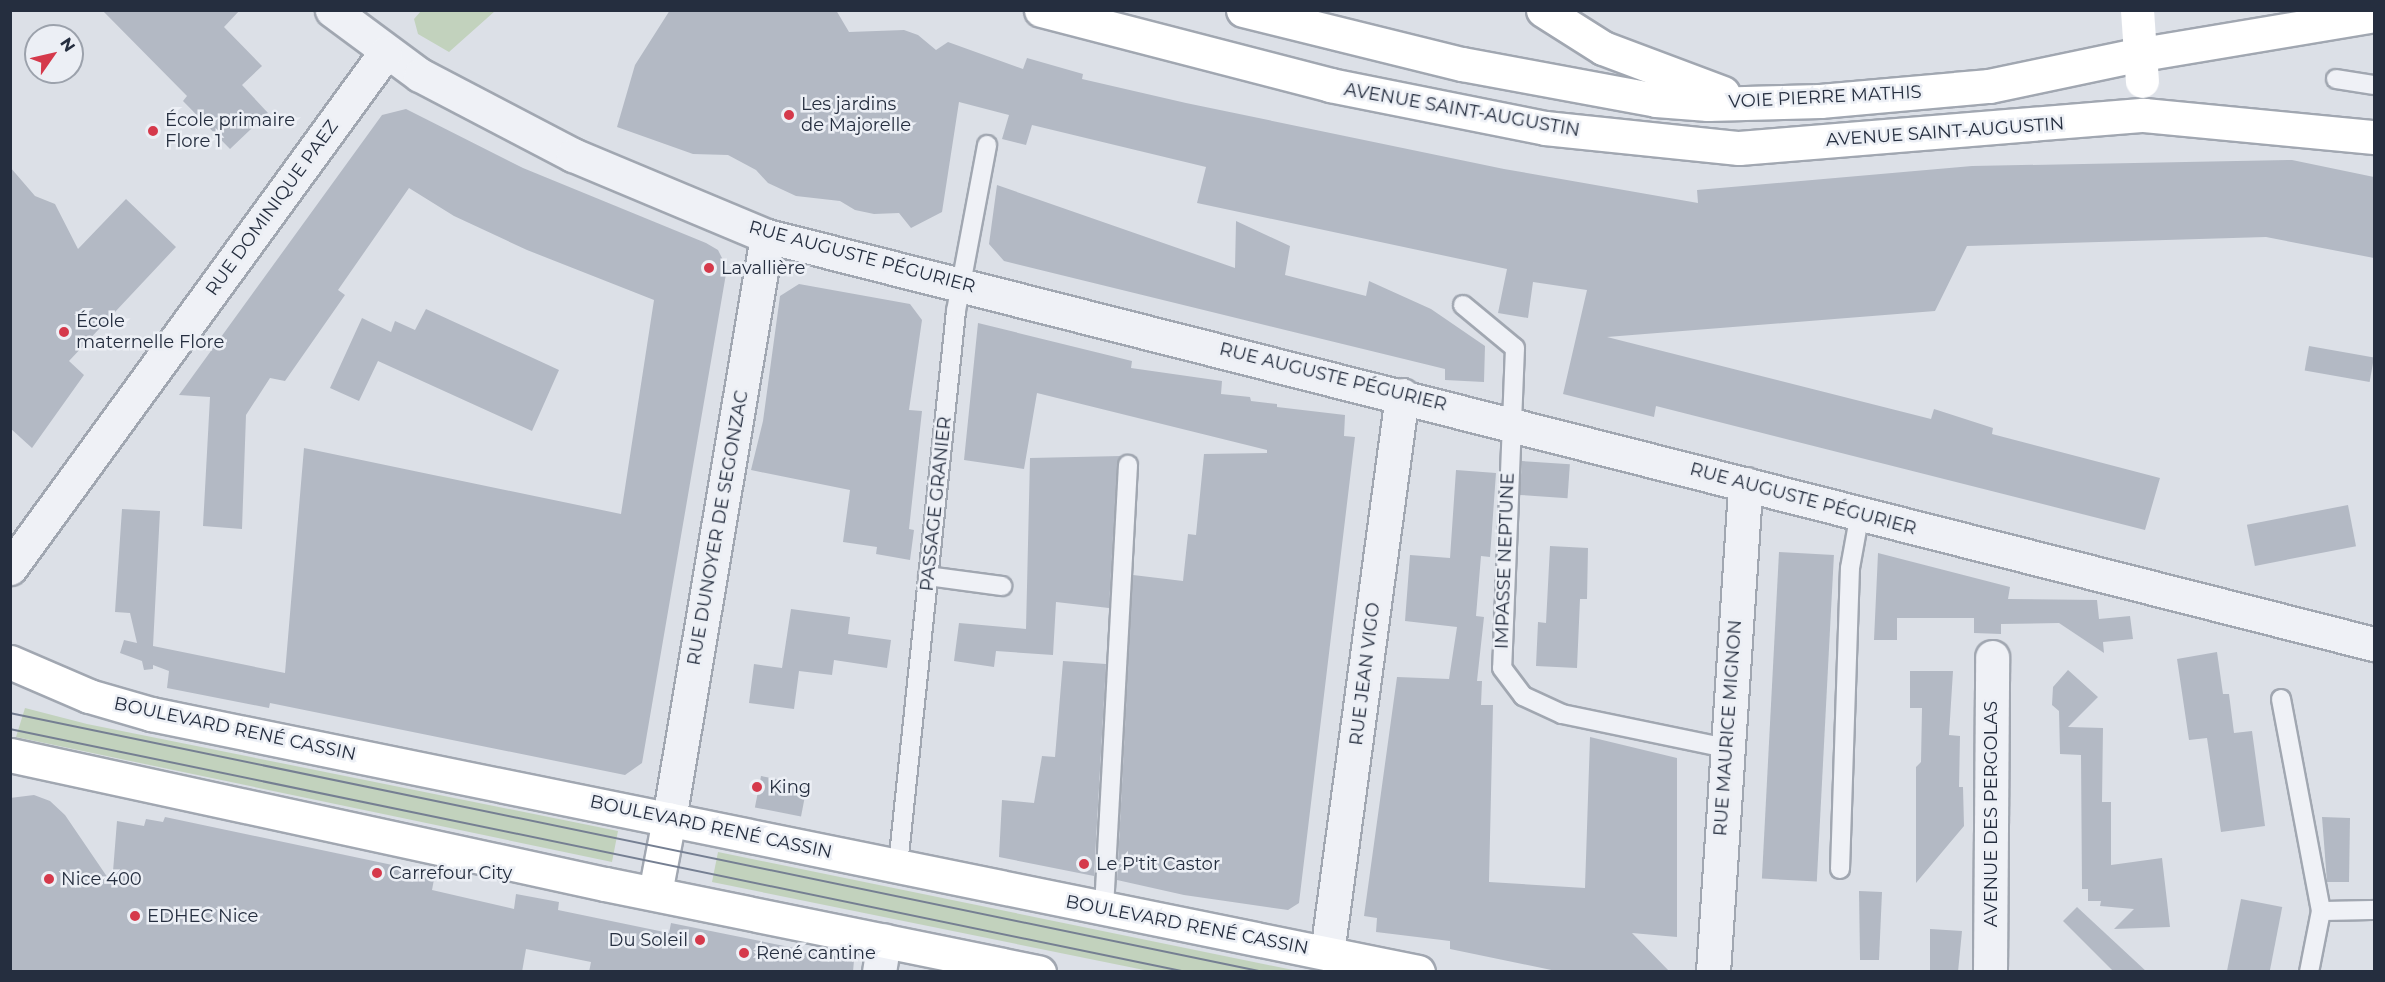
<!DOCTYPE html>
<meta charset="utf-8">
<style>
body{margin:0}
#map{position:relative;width:2385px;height:982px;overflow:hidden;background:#dce0e7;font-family:Montserrat,sans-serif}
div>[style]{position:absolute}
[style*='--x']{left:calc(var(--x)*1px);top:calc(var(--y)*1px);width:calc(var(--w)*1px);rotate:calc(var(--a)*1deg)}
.green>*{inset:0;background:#c2d2bd}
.building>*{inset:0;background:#b3b9c4;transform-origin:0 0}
.roads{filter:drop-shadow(2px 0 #a1a7b1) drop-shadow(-2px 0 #a1a7b1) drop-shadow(0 2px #a1a7b1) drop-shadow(0 -2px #a1a7b1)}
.lane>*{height:18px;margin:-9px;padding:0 9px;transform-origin:9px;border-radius:9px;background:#eff1f6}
.street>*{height:33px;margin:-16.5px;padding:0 16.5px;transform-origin:16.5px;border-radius:16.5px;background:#eff1f6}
.secondary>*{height:33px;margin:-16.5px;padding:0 16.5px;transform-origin:16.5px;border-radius:16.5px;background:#fff}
.highway>*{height:33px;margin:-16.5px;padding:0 16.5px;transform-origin:16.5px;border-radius:16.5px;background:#fff}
.tram>*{height:1.5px;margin:-0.75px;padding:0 0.75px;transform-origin:0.75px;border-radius:0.75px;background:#757f92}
.secondary-bridge>*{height:33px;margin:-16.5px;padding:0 16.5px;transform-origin:16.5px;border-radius:16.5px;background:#fff}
.dots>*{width:16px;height:16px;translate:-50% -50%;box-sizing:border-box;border:3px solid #eceff5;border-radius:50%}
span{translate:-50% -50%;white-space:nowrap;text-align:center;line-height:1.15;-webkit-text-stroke:5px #eceff5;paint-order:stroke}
.street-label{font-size:18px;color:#252e3f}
.poi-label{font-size:18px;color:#252e3f}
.left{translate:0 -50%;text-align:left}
.right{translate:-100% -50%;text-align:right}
.frame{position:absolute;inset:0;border:12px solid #252e3f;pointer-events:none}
.north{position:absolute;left:24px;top:24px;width:60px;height:60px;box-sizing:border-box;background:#eceff5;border:2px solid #9ca2ac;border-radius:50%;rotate:56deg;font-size:16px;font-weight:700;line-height:24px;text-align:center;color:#252e3f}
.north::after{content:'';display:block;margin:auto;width:21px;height:27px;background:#d5394b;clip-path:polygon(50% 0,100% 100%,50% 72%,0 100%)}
</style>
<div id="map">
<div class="green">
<div style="clip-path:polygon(421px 11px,421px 10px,495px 11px,449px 52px,418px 34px,414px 19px)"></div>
<div style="clip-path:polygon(25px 708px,87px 724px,618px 831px,612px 862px,16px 737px)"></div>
<div style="clip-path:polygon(718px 852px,1298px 971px,1149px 971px,712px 882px)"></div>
</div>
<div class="building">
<div style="clip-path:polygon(102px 10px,240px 10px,224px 27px,262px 66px,242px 85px,268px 113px,230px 149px,183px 101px,187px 96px)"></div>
<div style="clip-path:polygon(670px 10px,836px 10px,849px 32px,904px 30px,918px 35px,936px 50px,948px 42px,1023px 69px,1027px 58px,1083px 74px,1082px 79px,1186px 103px,1504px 169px,1698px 203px,1697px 190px,1972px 166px,2292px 160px,2374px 177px,2374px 258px,2266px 237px,1967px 246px,1935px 311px,1607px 337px,1931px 419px,1934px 409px,1993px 428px,1992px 434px,2160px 478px,2145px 530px,1656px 406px,1654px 417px,1563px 394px,1587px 290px,1533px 282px,1528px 318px,1498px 313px,1507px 269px,1197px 203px,1206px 167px,1032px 125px,1026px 145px,1002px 139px,1009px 115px,959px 102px,942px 212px,911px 228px,899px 213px,874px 214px,855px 210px,840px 201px,796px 196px,768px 183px,756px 170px,728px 155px,693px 154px,617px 127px,635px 65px)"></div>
<div style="clip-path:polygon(406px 109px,523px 168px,706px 243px,718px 250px,727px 268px,642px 763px,625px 775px,270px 703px,269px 708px,167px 688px,169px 671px,153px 665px,153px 669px,144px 670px,142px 661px,120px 653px,124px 640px,137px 643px,130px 613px,115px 612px,122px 509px,160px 511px,153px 646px,285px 673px,304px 448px,621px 514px,654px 300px,527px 250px,454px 216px,409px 188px,338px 290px,345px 295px,285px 381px,270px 378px,246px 415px,242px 529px,203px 526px,210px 397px,179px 395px,382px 115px)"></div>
<div style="clip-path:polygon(10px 167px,35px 196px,55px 204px,78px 249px,126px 199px,176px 247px,69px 361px,84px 375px,32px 448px,10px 428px)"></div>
<div style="clip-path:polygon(997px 185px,1235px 268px,1236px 221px,1290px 246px,1285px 275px,1366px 296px,1369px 281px,1431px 309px,1485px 346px,1484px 382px,1445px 380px,1445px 369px,1004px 261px,989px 244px)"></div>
<div style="clip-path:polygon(799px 284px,910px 304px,922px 320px,909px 410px,922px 411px,909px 529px,914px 530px,910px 560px,876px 554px,877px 547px,843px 542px,850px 490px,751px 470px,763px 421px,780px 296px)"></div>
<div style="clip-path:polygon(426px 309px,559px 370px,532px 431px,378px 361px,359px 401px,330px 388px,362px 318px,391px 332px,395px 321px,415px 330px)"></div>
<div style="clip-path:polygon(978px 323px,1132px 361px,1131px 368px,1222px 381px,1221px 394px,1250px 397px,1251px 401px,1277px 404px,1277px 407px,1345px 415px,1344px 436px,1355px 437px,1299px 903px,1288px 910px,1184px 895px,1117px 880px,1133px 575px,1183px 581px,1188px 534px,1196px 535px,1204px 454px,1267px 453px,1267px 450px,1037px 393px,1024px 469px,964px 460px)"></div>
<div style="left:2309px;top:346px;width:66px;height:25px;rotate:10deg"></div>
<div style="clip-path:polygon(1121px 456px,1117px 464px,1109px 608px,1056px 602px,1053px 655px,996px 651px,994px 667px,954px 661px,959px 623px,1026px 629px,1030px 458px)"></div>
<div style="left:1522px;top:461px;width:48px;height:34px;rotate:4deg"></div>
<div style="clip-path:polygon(1456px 470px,1496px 473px,1490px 557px,1481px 556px,1476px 616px,1484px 617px,1477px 681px,1482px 681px,1481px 705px,1493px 705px,1489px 882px,1585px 888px,1590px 737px,1677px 758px,1677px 937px,1632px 933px,1670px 972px,1561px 972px,1450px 949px,1450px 941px,1376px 932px,1377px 918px,1364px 916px,1397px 677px,1449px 679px,1457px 627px,1405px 621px,1410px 555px,1450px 558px)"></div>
<div style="left:2348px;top:505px;width:42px;height:103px;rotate:79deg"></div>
<div style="clip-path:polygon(1550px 546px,1588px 548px,1587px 599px,1580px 599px,1577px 668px,1536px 666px,1538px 622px,1546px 623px)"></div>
<div style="left:1779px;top:552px;width:55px;height:327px;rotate:3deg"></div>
<div style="clip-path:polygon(1878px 553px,2010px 587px,2008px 599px,2097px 600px,2099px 619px,2130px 616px,2133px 639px,2103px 642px,2104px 653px,2059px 623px,2001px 624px,2001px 634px,1974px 633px,1974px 618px,1897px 618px,1897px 640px,1874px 640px)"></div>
<div style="clip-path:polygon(791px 609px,850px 617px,848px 634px,891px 640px,887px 668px,834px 660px,832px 675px,799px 671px,794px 709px,749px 703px,754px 664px,782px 668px)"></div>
<div style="clip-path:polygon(2217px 652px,2223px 694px,2229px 694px,2234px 733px,2252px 731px,2265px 826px,2221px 832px,2207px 738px,2189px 740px,2177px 659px)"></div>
<div style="clip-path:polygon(1063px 661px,1106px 664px,1094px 876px,999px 857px,1002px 800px,1034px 803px,1042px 756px,1055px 757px)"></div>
<div style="clip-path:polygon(2068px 670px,2098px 697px,2068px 727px,2103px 728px,2102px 802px,2111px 802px,2111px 865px,2162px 858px,2170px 927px,2114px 929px,2134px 909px,2100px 906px,2101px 901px,2088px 901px,2088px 889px,2082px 889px,2081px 755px,2060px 754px,2059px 711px,2052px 705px,2053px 687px)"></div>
<div style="clip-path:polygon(1910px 671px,1953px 671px,1949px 735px,1960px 736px,1959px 787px,1963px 787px,1964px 826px,1916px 883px,1916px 767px,1921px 762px,1922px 708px,1910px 708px)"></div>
<div style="left:761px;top:776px;width:47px;height:32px;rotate:11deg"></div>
<div style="clip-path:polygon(34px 795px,50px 801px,65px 815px,112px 884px,117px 821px,144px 826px,146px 819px,163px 822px,165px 817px,435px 874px,432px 890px,514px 909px,516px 894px,559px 902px,558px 910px,669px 933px,671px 923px,854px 960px,853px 972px,589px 972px,591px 962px,526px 949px,522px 972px,10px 972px,10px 798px)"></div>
<div style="clip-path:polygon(2322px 817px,2350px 818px,2349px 882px,2327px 882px)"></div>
<div style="clip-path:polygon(1859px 891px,1882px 892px,1879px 960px,1860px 960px)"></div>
<div style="left:2241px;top:899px;width:42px;height:75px;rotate:11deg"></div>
<div style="clip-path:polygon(2077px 907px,2147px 972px,2114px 972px,2063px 921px)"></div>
<div style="clip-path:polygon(1930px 929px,1962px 931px,1958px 972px,1930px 972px)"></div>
</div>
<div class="roads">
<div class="lane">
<div style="--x:2336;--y:79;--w:38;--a:9"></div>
<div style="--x:1463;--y:305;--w:67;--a:39.6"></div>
<div style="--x:1515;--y:348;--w:320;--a:92.3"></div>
<div style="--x:1502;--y:668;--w:35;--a:53"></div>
<div style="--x:1523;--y:696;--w:43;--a:24.8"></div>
<div style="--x:1562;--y:714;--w:167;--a:11.7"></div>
<div style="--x:928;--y:576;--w:75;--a:7.7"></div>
<div style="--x:2281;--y:699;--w:216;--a:79.3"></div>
<div style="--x:2321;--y:911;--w:62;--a:101.1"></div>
<div style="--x:898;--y:865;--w:557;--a:-84.02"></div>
<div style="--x:956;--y:311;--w:169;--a:-79.4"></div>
<div style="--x:1840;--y:869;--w:301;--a:-88.1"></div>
<div style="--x:1850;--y:568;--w:56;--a:-79.7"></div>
<div style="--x:1104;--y:908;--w:444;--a:-86.9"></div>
<div style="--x:2321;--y:911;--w:53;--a:-1.1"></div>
</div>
<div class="street">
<div style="--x:332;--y:10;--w:109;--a:36.5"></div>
<div style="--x:420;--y:75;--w:173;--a:27.6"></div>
<div style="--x:573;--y:155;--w:210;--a:22.7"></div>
<div style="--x:767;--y:236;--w:1658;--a:14.25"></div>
<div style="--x:10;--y:568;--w:637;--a:-53.94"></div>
<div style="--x:669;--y:819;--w:591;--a:-80.46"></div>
<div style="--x:1327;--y:953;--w:563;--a:-82.34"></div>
<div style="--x:879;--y:972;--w:32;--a:-81"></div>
<div style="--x:1713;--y:972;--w:489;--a:-86.2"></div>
<div style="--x:1990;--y:972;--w:315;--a:-89.6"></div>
</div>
<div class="secondary">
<div style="--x:1041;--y:10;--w:299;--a:14.5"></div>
<div style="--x:1330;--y:85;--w:219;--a:11.3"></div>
<div style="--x:1545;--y:128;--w:195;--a:5.9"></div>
<div style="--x:1739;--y:148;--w:406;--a:-4.7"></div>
<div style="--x:2144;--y:115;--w:231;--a:5.5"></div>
<div style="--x:10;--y:662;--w:86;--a:23.3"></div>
<div style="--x:89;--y:696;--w:65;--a:16.2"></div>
<div style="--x:151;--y:714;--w:1293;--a:11.51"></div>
<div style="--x:10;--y:755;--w:609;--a:12.23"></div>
<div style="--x:605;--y:884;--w:443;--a:11.5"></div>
<div style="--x:655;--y:893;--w:75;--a:-79.3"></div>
</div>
<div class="highway">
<div style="--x:1243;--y:10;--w:226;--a:13.9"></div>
<div style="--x:1462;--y:64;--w:197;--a:10.5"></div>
<div style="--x:1656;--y:100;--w:52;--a:4.4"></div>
<div style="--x:1708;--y:104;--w:112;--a:-1.5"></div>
<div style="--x:1820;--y:101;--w:170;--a:-5.1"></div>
<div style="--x:1989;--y:86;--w:150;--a:-11.9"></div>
<div style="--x:2136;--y:55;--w:241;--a:-9.5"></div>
<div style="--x:1543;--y:10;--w:71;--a:32.3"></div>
<div style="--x:1603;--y:48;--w:128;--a:20.6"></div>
</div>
</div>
<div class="tram">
<div style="--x:10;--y:713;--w:1280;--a:11.67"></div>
<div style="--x:10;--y:729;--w:1201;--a:11.67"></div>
</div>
<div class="secondary-bridge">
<div style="--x:2137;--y:10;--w:71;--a:86"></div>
</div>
<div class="dots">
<div style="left:789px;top:115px;background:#d5394b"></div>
<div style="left:153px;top:131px;background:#d5394b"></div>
<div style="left:709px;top:268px;background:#d5394b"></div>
<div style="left:64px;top:332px;background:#d5394b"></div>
<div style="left:757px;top:787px;background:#d5394b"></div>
<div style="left:1084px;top:864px;background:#d5394b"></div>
<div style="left:377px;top:873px;background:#d5394b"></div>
<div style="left:49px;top:879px;background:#d5394b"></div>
<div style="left:135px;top:916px;background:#d5394b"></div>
<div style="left:700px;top:940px;background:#d5394b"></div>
<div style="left:744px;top:953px;background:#d5394b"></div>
</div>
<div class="street-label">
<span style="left:1825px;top:97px;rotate:-3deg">VOIE PIERRE MATHIS</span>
<span style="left:1462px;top:110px;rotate:10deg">AVENUE SAINT-AUGUSTIN</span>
<span style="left:1945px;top:132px;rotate:-4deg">AVENUE SAINT-AUGUSTIN</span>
<span style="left:272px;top:208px;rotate:-54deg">RUE DOMINIQUE PAEZ</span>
<span style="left:862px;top:257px;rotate:15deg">RUE AUGUSTE PÉGURIER</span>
<span style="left:1333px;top:377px;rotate:14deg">RUE AUGUSTE PÉGURIER</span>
<span style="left:1803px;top:499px;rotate:15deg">RUE AUGUSTE PÉGURIER</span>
<span style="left:936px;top:504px;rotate:-84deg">PASSAGE GRANIER</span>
<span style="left:718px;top:528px;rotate:-80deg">RUE DUNOYER DE SEGONZAC</span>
<span style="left:1505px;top:561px;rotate:-88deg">IMPASSE NEPTUNE</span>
<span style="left:1365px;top:674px;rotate:-83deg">RUE JEAN VIGO</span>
<span style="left:1728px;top:728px;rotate:-86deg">RUE MAURICE MIGNON</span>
<span style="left:235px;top:729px;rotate:12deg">BOULEVARD RENÉ CASSIN</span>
<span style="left:1991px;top:814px;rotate:-90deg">AVENUE DES PERGOLAS</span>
<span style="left:711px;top:827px;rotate:12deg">BOULEVARD RENÉ CASSIN</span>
<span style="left:1187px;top:925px;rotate:11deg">BOULEVARD RENÉ CASSIN</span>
</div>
<div class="poi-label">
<span class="left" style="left:801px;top:115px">Les jardins<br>de Majorelle</span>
<span class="left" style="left:165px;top:131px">École primaire<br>Flore 1</span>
<span class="left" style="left:721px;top:268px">Lavallière</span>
<span class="left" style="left:76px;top:332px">École<br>maternelle Flore</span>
<span class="left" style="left:769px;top:787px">King</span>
<span class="left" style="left:1096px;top:864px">Le P'tit Castor</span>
<span class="left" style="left:389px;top:873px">Carrefour City</span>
<span class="left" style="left:61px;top:879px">Nice 400</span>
<span class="left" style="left:147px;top:916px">EDHEC Nice</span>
<span class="right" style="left:688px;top:940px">Du Soleil</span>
<span class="left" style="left:756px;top:953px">René cantine</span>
</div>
<div class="frame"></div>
<div class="north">N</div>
</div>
